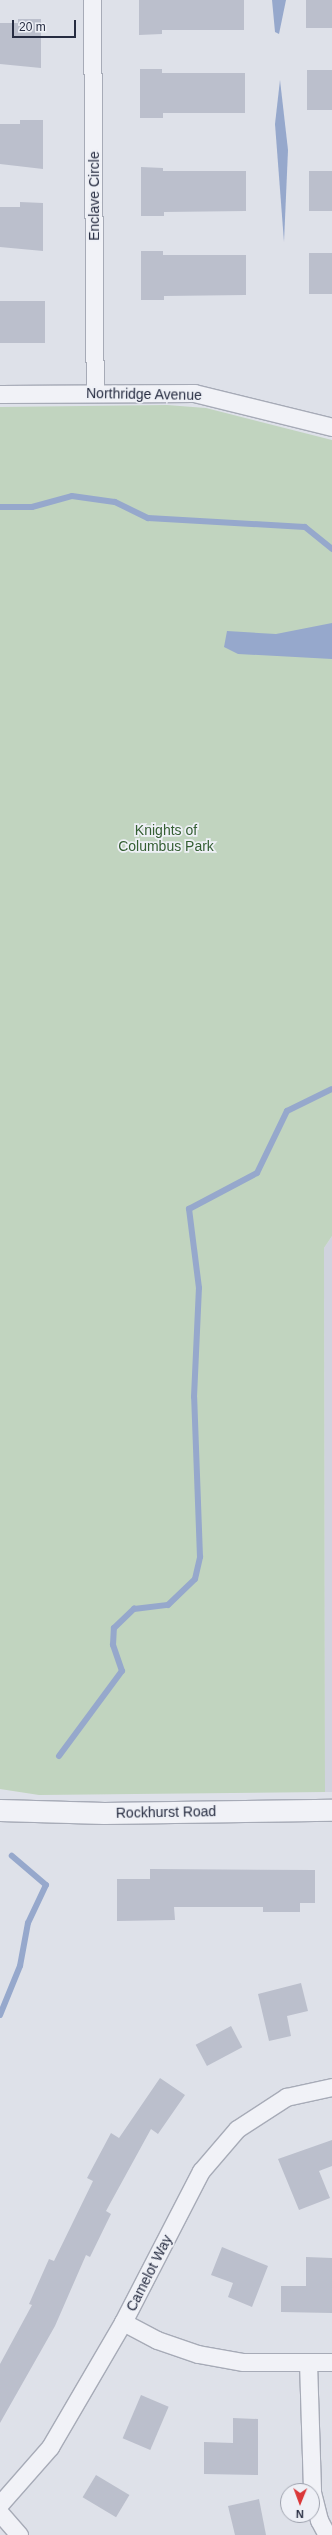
<!DOCTYPE html>
<style>
body{margin:0}
#map{position:relative;width:332px;height:2535px;overflow:hidden;background:#dee1e9;font-family:Helvetica,sans-serif}
div>[style]{position:absolute}
[style*='--x']{left:calc(var(--x)*1px);top:calc(var(--y)*1px);width:calc(var(--w)*1px);rotate:calc(var(--a)*1deg)}
.built>*{inset:0;background:#d0d3de}
.green>*{inset:0;background:#c1d4bf}
.water>*{inset:0;background:#96a8cc}
.stream>*{height:6px;margin:-3px;padding:0 3px;transform-origin:3px;border-radius:3px;background:#96a8cc}
.building>*{inset:0;background:#bbbfcc;transform-origin:0 0}
.roads{filter:drop-shadow(1px 0 #a7abb7) drop-shadow(-1px 0 #a7abb7) drop-shadow(0 1px #a7abb7) drop-shadow(0 -1px #a7abb7)}
.minor>*{height:17px;margin:-8.5px;padding:0 8.5px;transform-origin:8.5px;border-radius:8.5px;background:#f1f2f7}
.tertiary>*{height:21px;margin:-10.5px;padding:0 10.5px;transform-origin:10.5px;border-radius:10.5px;background:#f1f2f7}
span{translate:-50% -50%;white-space:nowrap;text-align:center;line-height:1.15;-webkit-text-stroke:3.5px #eef0f6;paint-order:stroke}
.street-label{font-size:14px;color:#262c41}
.park-label{font-size:14px;color:#345e32}
.north{position:absolute;left:280px;top:2483px;width:40px;height:40px;box-sizing:border-box;background:#eef0f6;border:1px solid #9ea2ae;border-radius:50%;rotate:181deg;font-size:11px;font-weight:700;line-height:16px;text-align:center;color:#262c41}
.north::after{content:'';display:block;margin:auto;width:14px;height:18px;background:#da3839;clip-path:polygon(50% 0,100% 100%,50% 72%,0 100%)}
.scale{position:absolute;left:12px;top:20px;width:64px;height:18px;box-sizing:border-box;border:2px solid #262c41;border-top:0;padding-left:5px;font-size:12px;line-height:14px;white-space:nowrap;color:#262c41;-webkit-text-stroke:3px #eef0f6;paint-order:stroke}
</style>
<div id="map">
<div class="built">
<div style="clip-path:polygon(332px 1236px,332px 1792px,325px 1792px,324px 1248px)"></div>
</div>
<div class="green">
<div style="clip-path:polygon(167px 405px,206px 408px,332px 440px,332px 1236px,324px 1248px,325px 1792px,39px 1795px,0 1789px,0 407px)"></div>
</div>
<div class="water">
<div style="clip-path:polygon(272px 0,286px 0,279px 34px,275px 32px)"></div>
<div style="clip-path:polygon(280px 80px,288px 150px,284px 242px,275px 124px)"></div>
<div style="clip-path:polygon(332px 623px,332px 659px,238px 654px,224px 647px,227px 631px,276px 634px)"></div>
</div>
<div class="stream">
<div style="--x:0;--y:507;--w:32;--a:0"></div>
<div style="--x:32;--y:507;--w:41;--a:-15.4"></div>
<div style="--x:72;--y:496;--w:43;--a:7.9"></div>
<div style="--x:115;--y:502;--w:37;--a:26"></div>
<div style="--x:148;--y:518;--w:157;--a:3.3"></div>
<div style="--x:305;--y:527;--w:35;--a:39"></div>
<div style="--x:59;--y:1756;--w:106;--a:-53.5"></div>
<div style="--x:122;--y:1671;--w:28;--a:-109"></div>
<div style="--x:113;--y:1645;--w:17;--a:-87"></div>
<div style="--x:114;--y:1628;--w:28;--a:-44"></div>
<div style="--x:134;--y:1609;--w:34;--a:-7"></div>
<div style="--x:168;--y:1605;--w:37;--a:-44"></div>
<div style="--x:195;--y:1579;--w:23;--a:-77"></div>
<div style="--x:200;--y:1557;--w:160;--a:-92.1"></div>
<div style="--x:194;--y:1397;--w:109;--a:-87.4"></div>
<div style="--x:199;--y:1288;--w:80;--a:-97.2"></div>
<div style="--x:189;--y:1209;--w:77;--a:-27.9"></div>
<div style="--x:257;--y:1173;--w:69;--a:-64.2"></div>
<div style="--x:287;--y:1111;--w:50;--a:-26.1"></div>
<div style="--x:0;--y:2015;--w:53;--a:-67.8"></div>
<div style="--x:20;--y:1966;--w:44;--a:-79.5"></div>
<div style="--x:28;--y:1923;--w:42;--a:-64.7"></div>
<div style="--x:46;--y:1885;--w:45;--a:-139.5"></div>
</div>
<div class="building">
<div style="clip-path:polygon(139px 0,244px 0,244px 30px,162px 30px,162px 34px,139px 35px)"></div>
<div style="left:306px;top:0;width:26px;height:28px"></div>
<div style="clip-path:polygon(18px 19px,41px 19px,41px 68px,0 64px,0 23px,18px 23px)"></div>
<div style="clip-path:polygon(140px 69px,162px 69px,162px 73px,245px 73px,245px 113px,163px 113px,163px 118px,140px 118px)"></div>
<div style="left:307px;top:70px;width:25px;height:40px"></div>
<div style="clip-path:polygon(20px 120px,43px 120px,43px 169px,0 164px,0 124px,20px 124px)"></div>
<div style="clip-path:polygon(141px 167px,163px 168px,163px 171px,246px 171px,246px 211px,164px 212px,164px 216px,141px 216px)"></div>
<div style="left:309px;top:171px;width:23px;height:40px"></div>
<div style="clip-path:polygon(20px 202px,43px 203px,43px 251px,0 247px,0 207px,20px 207px)"></div>
<div style="clip-path:polygon(141px 251px,163px 251px,163px 255px,246px 255px,246px 295px,164px 296px,164px 300px,141px 300px)"></div>
<div style="left:309px;top:253px;width:23px;height:41px"></div>
<div style="left:0;top:301px;width:45px;height:42px"></div>
<div style="clip-path:polygon(150px 1869px,315px 1870px,315px 1903px,300px 1903px,300px 1912px,263px 1912px,263px 1907px,174px 1907px,175px 1920px,117px 1921px,117px 1879px,150px 1879px)"></div>
<div style="clip-path:polygon(301px 1983px,308px 2011px,287px 2016px,291px 2036px,269px 2041px,258px 1994px)"></div>
<div style="left:231px;top:2026px;width:24px;height:40px;rotate:62deg"></div>
<div style="clip-path:polygon(160px 2078px,185px 2095px,158px 2134px,151px 2129px,106px 2211px,111px 2214px,90px 2257px,86px 2255px,55px 2326px,0 2423px,0 2364px,32px 2305px,29px 2304px,49px 2259px,54px 2261px,93px 2181px,87px 2178px,111px 2133px,119px 2138px)"></div>
<div style="clip-path:polygon(332px 2140px,332px 2166px,319px 2171px,330px 2198px,299px 2210px,278px 2159px)"></div>
<div style="clip-path:polygon(222px 2247px,268px 2266px,252px 2307px,228px 2297px,233px 2283px,211px 2275px)"></div>
<div style="clip-path:polygon(306px 2257px,332px 2258px,332px 2313px,281px 2312px,281px 2286px,306px 2286px)"></div>
<div style="left:141px;top:2395px;width:30px;height:47px;rotate:23deg"></div>
<div style="clip-path:polygon(233px 2418px,258px 2419px,258px 2475px,204px 2474px,204px 2442px,233px 2443px)"></div>
<div style="left:96px;top:2475px;width:39px;height:26px;rotate:31deg"></div>
<div style="clip-path:polygon(259px 2499px,266px 2535px,235px 2535px,228px 2506px)"></div>
</div>
<div class="roads">
<div class="minor">
<div style="--x:92;--y:0;--w:392;--a:89.6"></div>
<div style="--x:0;--y:394;--w:194;--a:-0.3"></div>
<div style="--x:194;--y:393;--w:142;--a:13.8"></div>
<div style="--x:123;--y:2322;--w:38;--a:28"></div>
<div style="--x:157;--y:2340;--w:43;--a:18.9"></div>
<div style="--x:198;--y:2354;--w:46;--a:10.1"></div>
<div style="--x:243;--y:2362;--w:89;--a:0"></div>
<div style="--x:308;--y:2362;--w:129;--a:88.2"></div>
<div style="--x:312;--y:2492;--w:29;--a:76"></div>
<div style="--x:319;--y:2520;--w:17;--a:62"></div>
<div style="--x:0;--y:2504;--w:76;--a:-48.7"></div>
<div style="--x:50;--y:2447;--w:145;--a:-59.7"></div>
<div style="--x:123;--y:2322;--w:170;--a:-62.7"></div>
<div style="--x:201;--y:2171;--w:55;--a:-49.4"></div>
<div style="--x:237;--y:2129;--w:59;--a:-33.1"></div>
<div style="--x:286;--y:2097;--w:47;--a:-12.3"></div>
<div style="--x:0;--y:2513;--w:29;--a:49"></div>
</div>
<div class="tertiary">
<div style="--x:0;--y:1810;--w:104;--a:1.7"></div>
<div style="--x:104;--y:1813;--w:228;--a:-0.8"></div>
</div>
</div>
<div class="street-label">
<span style="left:94px;top:196px;rotate:-90deg">Enclave Circle</span>
<span style="left:144px;top:394px;rotate:1deg">Northridge Avenue</span>
<span style="left:166px;top:1812px;rotate:-1deg">Rockhurst Road</span>
<span style="left:149px;top:2273px;rotate:-63deg">Camelot Way</span>
</div>
<div class="park-label">
<span style="left:166px;top:838px">Knights of<br>Columbus Park</span>
</div>
<div class="north">N</div>
<div class="scale">20 m</div>
</div>
